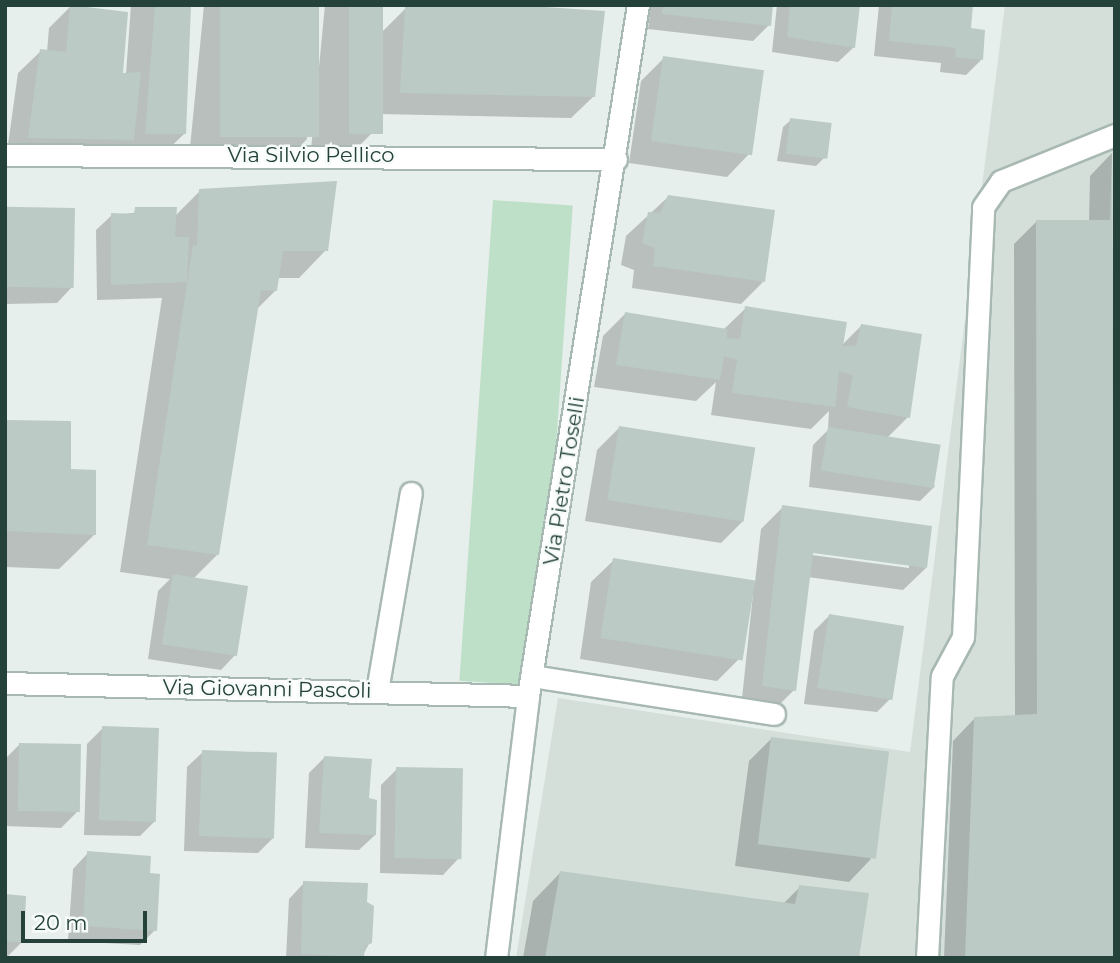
<!DOCTYPE html>
<style>
body{margin:0}
#map{position:relative;width:1120px;height:963px;overflow:hidden;background:#e6efeb;font-family:Montserrat,sans-serif}
div>[style]{position:absolute}
[style*='--x']{left:calc(var(--x)*1px);top:calc(var(--y)*1px);width:calc(var(--w)*1px);rotate:calc(var(--a)*1deg)}
.built>*{inset:0;background:#d4dfda}
.green>*{inset:0;background:#bfe0c8;transform-origin:0 0}
.shadow>*{inset:0;background:#0003}
.building>*{inset:0;background:#bbcac4;transform-origin:0 0}
.roads{filter:drop-shadow(2px 0 #a8b8b2) drop-shadow(-2px 0 #a8b8b2) drop-shadow(0 2px #a8b8b2) drop-shadow(0 -2px #a8b8b2)}
.service>*{height:21px;margin:-10.5px;padding:0 10.5px;transform-origin:10.5px;border-radius:10.5px;background:#fff}
.minor>*{height:21px;margin:-10.5px;padding:0 10.5px;transform-origin:10.5px;border-radius:10.5px;background:#fff}
span{translate:-50% -50%;white-space:nowrap;text-align:center;line-height:1.15;-webkit-text-stroke:5px #f7fbf9;paint-order:stroke}
.street-label{font-size:21px;color:#24423a}
.frame{position:absolute;inset:0;border:7px solid #24423a;pointer-events:none}
.scale{position:absolute;left:21px;top:911px;width:126px;height:32px;box-sizing:border-box;border:4px solid #24423a;border-top:0;padding-left:9px;font-size:21px;line-height:24px;white-space:nowrap;color:#24423a;-webkit-text-stroke:5px #f7fbf9;paint-order:stroke}
</style>
<div id="map">
<div class="built">
<div style="clip-path:polygon(1005px 5px,1115px 5px,1115px 958px,516px 958px,558px 698px,910px 752px)"></div>
</div>
<div class="green">
<div style="left:493px;top:200px;width:80px;height:482px;rotate:4deg"></div>
</div>
<div class="shadow">
<div style="clip-path:polygon(131px 5px,189px 5px,184px 134px,156px 161px,6px 159px,18px 73px,41px 51px,47px 52px,49px 28px,71px 6px,121px 74px,126px 74px)"></div>
<div style="clip-path:polygon(204px 5px,317px 5px,307px 139px,285px 162px,189px 158px)"></div>
<div style="clip-path:polygon(325px 5px,382px 5px,371px 134px,343px 162px,310px 160px)"></div>
<div style="clip-path:polygon(651px 5px,771px 5px,769px 25px,753px 41px,648px 29px)"></div>
<div style="clip-path:polygon(777px 5px,858px 5px,854px 47px,838px 62px,772px 52px)"></div>
<div style="clip-path:polygon(879px 5px,971px 5px,969px 30px,981px 60px,966px 75px,940px 72px,941px 63px,874px 56px)"></div>
<div style="clip-path:polygon(405px 9px,594px 96px,571px 118px,379px 114px,383px 31px)"></div>
<div style="clip-path:polygon(664px 58px,749px 154px,727px 177px,629px 163px,641px 81px)"></div>
<div style="clip-path:polygon(791px 120px,824px 158px,816px 166px,777px 161px,783px 127px)"></div>
<div style="clip-path:polygon(1112px 153px,1115px 958px,944px 958px,953px 741px,975px 718px,1015px 716px,1014px 244px,1036px 222px,1089px 222px,1090px 176px)"></div>
<div style="clip-path:polygon(200px 191px,326px 250px,299px 278px,277px 278px,276px 290px,256px 310px,217px 555px,193px 579px,236px 654px,221px 670px,148px 659px,158px 591px,170px 579px,120px 572px,162px 298px,97px 300px,96px 230px,112px 215px,175px 209px,175px 216px)"></div>
<div style="clip-path:polygon(668px 197px,763px 282px,741px 304px,632px 288px,634px 270px,621px 265px,626px 236px)"></div>
<div style="clip-path:polygon(5px 212px,72px 287px,57px 303px,5px 304px)"></div>
<div style="clip-path:polygon(746px 308px,841px 346px,861px 326px,908px 417px,887px 438px,935px 486px,920px 501px,809px 487px,813px 445px,828px 430px,829px 411px,811px 429px,711px 415px,716px 382px,696px 401px,594px 387px,603px 336px,626px 313px,723px 330px)"></div>
<div style="clip-path:polygon(5px 422px,94px 535px,59px 569px,5px 567px)"></div>
<div style="clip-path:polygon(619px 428px,743px 521px,721px 543px,585px 521px,597px 450px)"></div>
<div style="clip-path:polygon(evenodd,783px 507px,926px 568px,903px 590px,808px 577px,794px 690px,772px 712px,741px 708px,753px 594px,739px 659px,717px 681px,580px 659px,591px 582px,614px 560px,755px 582px,761px 529px,783px 507px,804px 550px,909px 564px,909px 568px,804px 554px,804px 550px)"></div>
<div style="clip-path:polygon(829px 616px,893px 696px,877px 712px,804px 704px,814px 631px)"></div>
<div style="clip-path:polygon(103px 728px,156px 820px,140px 836px,84px 835px,87px 744px)"></div>
<div style="clip-path:polygon(771px 739px,871px 859px,849px 882px,735px 866px,749px 761px)"></div>
<div style="clip-path:polygon(20px 744px,77px 812px,61px 828px,5px 826px,5px 759px)"></div>
<div style="clip-path:polygon(203px 752px,274px 837px,258px 853px,184px 851px,187px 767px)"></div>
<div style="clip-path:polygon(325px 757px,375px 835px,359px 850px,305px 848px,309px 773px)"></div>
<div style="clip-path:polygon(397px 769px,458px 859px,443px 875px,380px 873px,381px 785px)"></div>
<div style="clip-path:polygon(88px 853px,148px 874px,155px 930px,140px 945px,68px 941px,73px 869px)"></div>
<div style="clip-path:polygon(560px 873px,783px 904px,800px 887px,857px 958px,523px 958px,533px 901px)"></div>
<div style="clip-path:polygon(304px 883px,365px 903px,370px 942px,361px 958px,286px 958px,289px 899px)"></div>
<div style="clip-path:polygon(5px 895px,22px 942px,6px 958px,5px 958px)"></div>
</div>
<div class="building">
<div style="clip-path:polygon(70px 5px,128px 12px,123px 73px,141px 72px,134px 140px,28px 138px,40px 49px,66px 52px)"></div>
<div style="clip-path:polygon(155px 5px,191px 5px,186px 134px,145px 134px)"></div>
<div style="left:220px;top:5px;width:99px;height:132px"></div>
<div style="left:349px;top:5px;width:34px;height:129px"></div>
<div style="clip-path:polygon(514px 5px,605px 11px,595px 97px,400px 93px,405px 7px)"></div>
<div style="clip-path:polygon(663px 5px,773px 5px,771px 26px,662px 14px)"></div>
<div style="clip-path:polygon(790px 5px,860px 5px,855px 48px,787px 37px)"></div>
<div style="clip-path:polygon(892px 5px,973px 5px,971px 28px,985px 30px,983px 60px,955px 57px,956px 48px,889px 41px)"></div>
<div style="left:663px;top:56px;width:102px;height:86px;rotate:8deg"></div>
<div style="left:790px;top:118px;width:42px;height:36px;rotate:7deg"></div>
<div style="clip-path:polygon(1112px 152px,1115px 958px,965px 958px,974px 717px,1037px 714px,1036px 220px,1110px 220px)"></div>
<div style="clip-path:polygon(337px 181px,328px 251px,283px 251px,277px 291px,261px 290px,219px 555px,147px 545px,193px 245px,197px 246px,199px 189px)"></div>
<div style="clip-path:polygon(668px 195px,775px 210px,765px 282px,653px 266px,655px 248px,642px 243px,648px 212px,660px 213px)"></div>
<div style="clip-path:polygon(135px 207px,177px 207px,175px 237px,189px 237px,187px 282px,111px 285px,111px 213px,134px 214px)"></div>
<div style="left:75px;top:208px;width:80px;height:70px;rotate:91deg"></div>
<div style="clip-path:polygon(745px 306px,847px 322px,843px 346px,856px 346px,861px 324px,922px 334px,910px 418px,847px 407px,853px 375px,839px 371px,835px 407px,732px 393px,737px 360px,724px 356px,720px 380px,616px 365px,625px 312px,727px 329px,727px 338px,740px 339px)"></div>
<div style="clip-path:polygon(5px 420px,71px 421px,71px 469px,96px 470px,96px 535px,5px 531px)"></div>
<div style="left:619px;top:426px;width:138px;height:75px;rotate:9deg"></div>
<div style="left:828px;top:427px;width:114px;height:44px;rotate:9deg"></div>
<div style="clip-path:polygon(782px 505px,932px 526px,927px 568px,813px 553px,796px 691px,762px 686px)"></div>
<div style="left:613px;top:558px;width:144px;height:81px;rotate:9deg"></div>
<div style="left:173px;top:574px;width:76px;height:71px;rotate:9deg"></div>
<div style="left:829px;top:614px;width:76px;height:75px;rotate:9deg"></div>
<div style="left:102px;top:726px;width:57px;height:94px;rotate:2deg"></div>
<div style="left:771px;top:737px;width:119px;height:108px;rotate:7deg"></div>
<div style="left:19px;top:743px;width:62px;height:68px;rotate:1deg"></div>
<div style="left:202px;top:750px;width:75px;height:86px;rotate:2deg"></div>
<div style="clip-path:polygon(324px 756px,372px 759px,369px 798px,377px 800px,376px 835px,319px 833px)"></div>
<div style="left:396px;top:767px;width:67px;height:91px;rotate:1deg"></div>
<div style="clip-path:polygon(87px 851px,151px 856px,150px 873px,160px 874px,157px 931px,83px 926px)"></div>
<div style="clip-path:polygon(560px 871px,795px 904px,799px 885px,869px 893px,859px 958px,545px 958px)"></div>
<div style="clip-path:polygon(303px 881px,368px 883px,367px 902px,374px 906px,372px 943px,365px 946px,364px 957px,301px 954px)"></div>
<div style="clip-path:polygon(5px 894px,26px 896px,24px 943px,5px 941px)"></div>
</div>
<div class="roads">
<div class="service">
<div style="--x:532;--y:676;--w:245;--a:8.9"></div>
<div style="--x:377;--y:691;--w:201;--a:-80.3"></div>
<div style="--x:927;--y:958;--w:282;--a:-87"></div>
<div style="--x:942;--y:676;--w:44;--a:-61.7"></div>
<div style="--x:963;--y:637;--w:430;--a:-87.3"></div>
<div style="--x:983;--y:207;--w:32;--a:-55"></div>
<div style="--x:1001;--y:181;--w:123;--a:-22"></div>
</div>
<div class="minor">
<div style="--x:5;--y:155;--w:611;--a:0.38"></div>
<div style="--x:5;--y:683;--w:523;--a:1.42"></div>
<div style="--x:496;--y:958;--w:264;--a:-83"></div>
<div style="--x:528;--y:696;--w:700;--a:-80.96"></div>
</div>
</div>
<div class="street-label">
<span style="left:311px;top:155px">Via Silvio Pellico</span>
<span style="left:564px;top:481px;rotate:-81deg">Via Pietro Toselli</span>
<span style="left:267px;top:689px;rotate:1deg">Via Giovanni Pascoli</span>
</div>
<div class="frame"></div>
<div class="scale">20 m</div>
</div>
